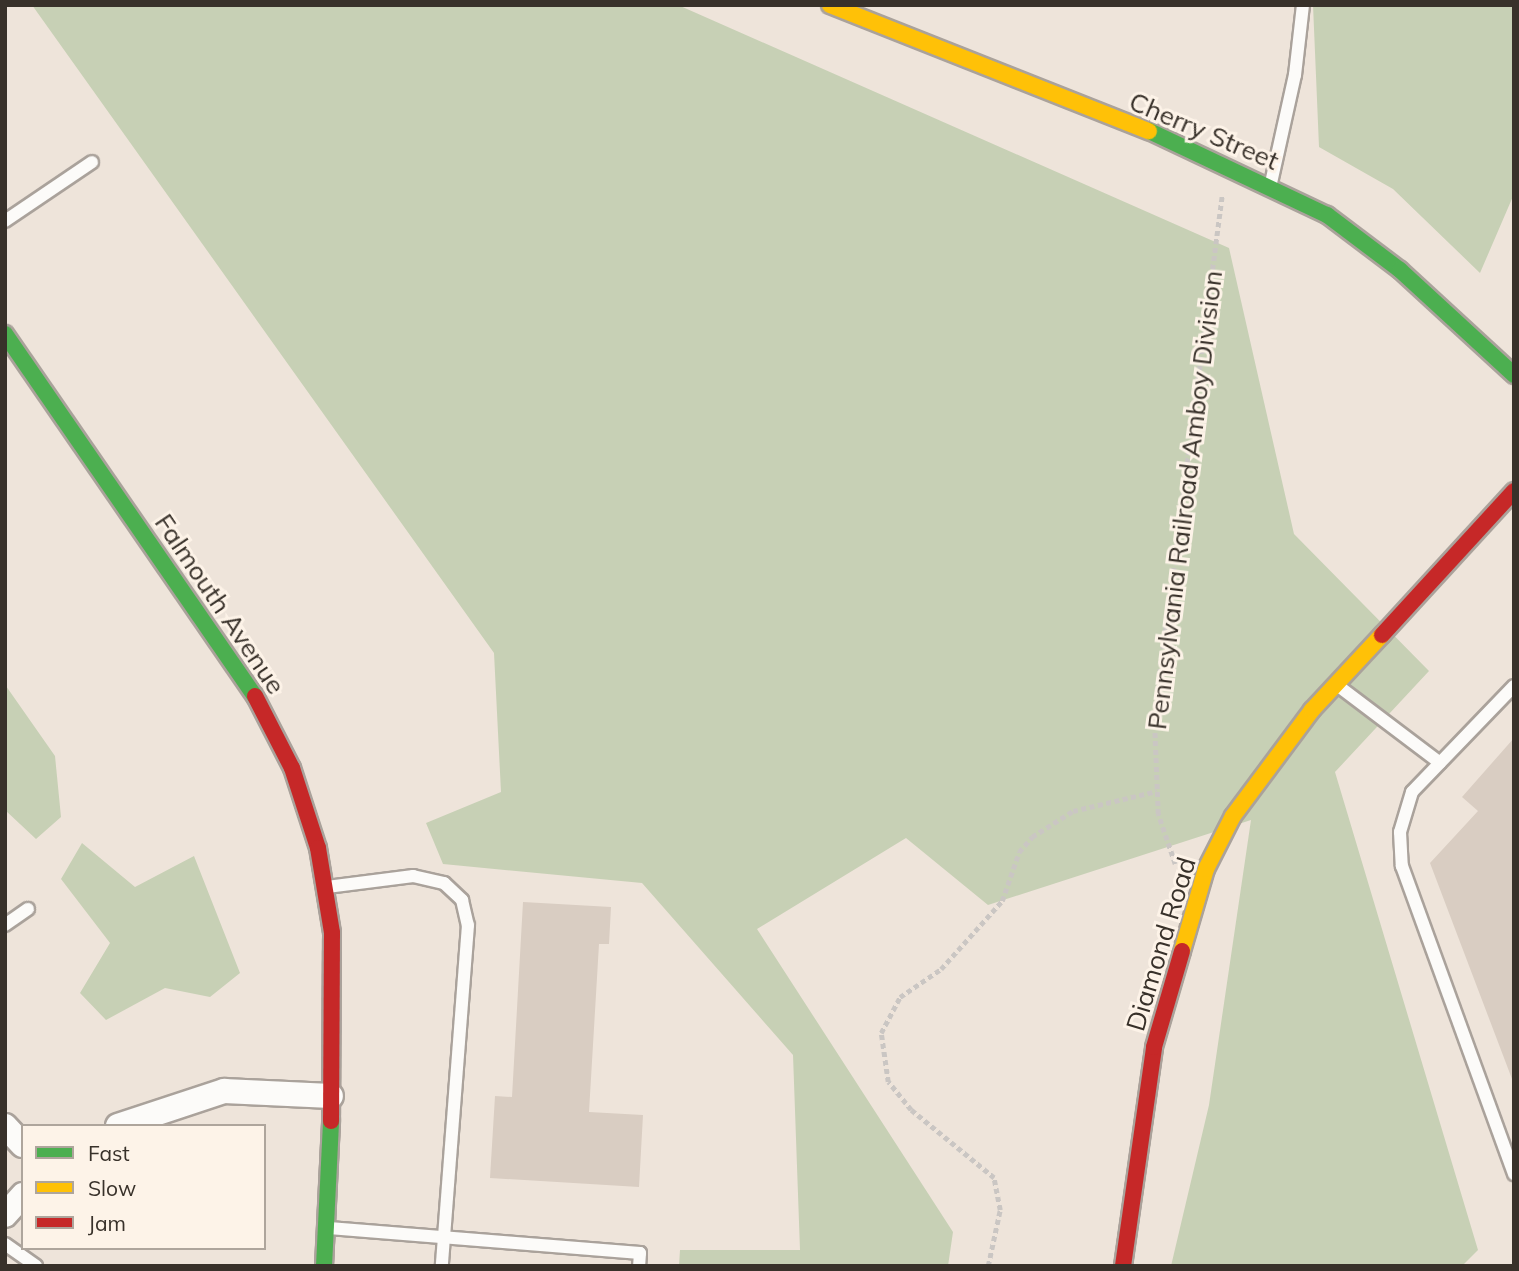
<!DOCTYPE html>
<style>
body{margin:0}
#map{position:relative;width:1519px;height:1271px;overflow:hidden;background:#eee4da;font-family:Mulish,sans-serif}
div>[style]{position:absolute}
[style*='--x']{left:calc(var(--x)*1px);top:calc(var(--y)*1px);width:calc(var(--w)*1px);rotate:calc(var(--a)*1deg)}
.green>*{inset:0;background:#c7d0b5}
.building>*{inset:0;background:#d9cdc2}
.path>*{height:4.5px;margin-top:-2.25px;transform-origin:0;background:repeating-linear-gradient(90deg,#cac6c3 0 5px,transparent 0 8.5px)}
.roads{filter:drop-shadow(2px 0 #aaa29b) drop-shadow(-2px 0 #aaa29b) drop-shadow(0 2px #aaa29b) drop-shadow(0 -2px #aaa29b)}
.lane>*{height:12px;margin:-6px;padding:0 6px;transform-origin:6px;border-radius:6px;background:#fcfbf9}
.street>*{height:24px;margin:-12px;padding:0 12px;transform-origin:12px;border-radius:12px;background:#fcfbf9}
.fast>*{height:16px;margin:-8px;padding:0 8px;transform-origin:8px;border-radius:8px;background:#4caf50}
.slow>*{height:16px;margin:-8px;padding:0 8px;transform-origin:8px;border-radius:8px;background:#ffc107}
.jam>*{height:16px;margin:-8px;padding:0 8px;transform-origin:8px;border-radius:8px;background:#c62828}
span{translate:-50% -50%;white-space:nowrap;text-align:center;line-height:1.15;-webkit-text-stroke:6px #fdf3e8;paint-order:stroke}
.street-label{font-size:26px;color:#38312a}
.frame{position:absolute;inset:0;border:7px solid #38312a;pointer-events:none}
.legend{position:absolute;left:21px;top:1124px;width:245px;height:126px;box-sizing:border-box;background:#fdf3e8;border:2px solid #aea59c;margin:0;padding:9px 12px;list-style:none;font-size:21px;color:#38312a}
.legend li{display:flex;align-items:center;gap:14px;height:35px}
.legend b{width:35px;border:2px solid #aea59c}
</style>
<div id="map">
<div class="green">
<div style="clip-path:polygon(32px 5px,678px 5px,1229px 248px,1294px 534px,1429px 671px,1335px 772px,1478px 1250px,1462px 1266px,1171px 1266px,1209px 1105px,1251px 820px,988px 905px,906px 838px,757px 929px,953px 1232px,948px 1266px,679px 1266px,680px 1250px,800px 1250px,793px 1055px,642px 883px,443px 864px,426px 823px,501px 792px,494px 653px)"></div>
<div style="clip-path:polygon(1313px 5px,1514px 5px,1514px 194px,1480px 273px,1393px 189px,1319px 147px)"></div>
<div style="clip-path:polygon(5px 676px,6px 686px,55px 756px,61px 817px,36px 839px,5px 810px)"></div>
<div style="clip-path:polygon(82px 843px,135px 887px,194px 856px,240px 973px,210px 997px,165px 988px,106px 1020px,80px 993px,110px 943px,61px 879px)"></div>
</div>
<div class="building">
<div style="clip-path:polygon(1514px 738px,1514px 1079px,1512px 1079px,1430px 863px,1478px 811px,1462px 797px)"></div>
<div style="clip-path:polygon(523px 902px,611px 907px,609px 944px,599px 944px,589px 1112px,643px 1115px,639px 1187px,490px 1178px,495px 1096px,512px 1097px)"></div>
</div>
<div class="path">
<div style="--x:1175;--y:864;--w:53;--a:-108.8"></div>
<div style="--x:1158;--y:814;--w:98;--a:-92.3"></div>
<div style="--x:1154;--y:716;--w:525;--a:-82.56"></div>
<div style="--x:988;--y:1266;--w:57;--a:-77.9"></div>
<div style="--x:1000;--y:1210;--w:33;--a:-101"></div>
<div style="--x:994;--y:1178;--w:107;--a:-140.7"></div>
<div style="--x:911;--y:1110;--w:36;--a:-129"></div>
<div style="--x:888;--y:1082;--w:49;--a:-98.1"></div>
<div style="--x:881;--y:1033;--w:41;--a:-62.2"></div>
<div style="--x:900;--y:997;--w:50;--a:-34.3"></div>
<div style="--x:941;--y:969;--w:91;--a:-48.1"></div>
<div style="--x:1002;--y:901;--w:52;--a:-70.9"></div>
<div style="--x:1019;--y:852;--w:20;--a:-49"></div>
<div style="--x:1032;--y:837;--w:49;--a:-32.4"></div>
<div style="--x:1073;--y:811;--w:86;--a:-13.4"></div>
</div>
<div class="roads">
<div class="lane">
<div style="--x:1271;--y:183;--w:111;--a:-77.5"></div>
<div style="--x:1295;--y:75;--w:70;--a:-83.5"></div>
<div style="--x:5;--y:221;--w:105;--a:-34.1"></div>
<div style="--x:1337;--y:685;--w:129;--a:37.1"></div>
<div style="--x:1514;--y:686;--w:147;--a:133.9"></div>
<div style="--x:1412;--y:792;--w:42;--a:106.7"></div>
<div style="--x:1400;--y:832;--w:34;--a:87"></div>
<div style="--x:1402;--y:866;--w:328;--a:70"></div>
<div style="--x:327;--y:887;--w:87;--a:-7.3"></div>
<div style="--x:413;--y:876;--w:32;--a:13"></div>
<div style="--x:444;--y:883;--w:25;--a:43"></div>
<div style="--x:462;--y:900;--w:26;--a:77"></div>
<div style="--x:468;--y:925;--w:342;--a:94.4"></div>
<div style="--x:5;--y:925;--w:28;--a:-35"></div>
<div style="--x:329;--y:1228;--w:312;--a:4.6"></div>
<div style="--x:640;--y:1253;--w:13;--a:94"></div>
<div style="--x:5;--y:1244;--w:38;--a:35"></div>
</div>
<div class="street">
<div style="--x:5;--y:1126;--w:26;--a:47"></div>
<div style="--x:118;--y:1126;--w:112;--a:-18.3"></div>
<div style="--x:224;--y:1091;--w:107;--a:2.7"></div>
<div style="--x:5;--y:1215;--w:27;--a:-48"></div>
</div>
<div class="fast">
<div style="--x:1149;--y:131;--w:197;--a:25.3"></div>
<div style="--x:1327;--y:215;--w:91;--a:37"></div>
<div style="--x:1400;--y:270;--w:155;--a:42.6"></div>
<div style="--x:5;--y:334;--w:440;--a:55.4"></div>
<div style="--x:324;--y:1266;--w:145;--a:-87.2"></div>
</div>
<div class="slow">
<div style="--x:830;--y:5;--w:343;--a:21.6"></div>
<div style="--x:1182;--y:951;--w:85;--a:-73.7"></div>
<div style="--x:1206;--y:869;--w:59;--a:-63"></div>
<div style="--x:1233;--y:816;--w:132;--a:-53.3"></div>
<div style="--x:1312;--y:710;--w:103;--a:-47"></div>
</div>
<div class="jam">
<div style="--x:1382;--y:635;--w:195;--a:-47.5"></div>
<div style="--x:255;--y:696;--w:81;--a:62.8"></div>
<div style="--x:292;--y:768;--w:84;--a:72"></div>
<div style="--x:318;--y:848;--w:86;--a:80.6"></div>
<div style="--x:332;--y:933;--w:188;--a:90.3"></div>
<div style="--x:1123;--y:1266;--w:221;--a:-81.9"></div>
<div style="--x:1154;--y:1047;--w:100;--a:-73.7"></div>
</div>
</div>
<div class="street-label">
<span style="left:1204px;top:131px;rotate:23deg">Cherry Street</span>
<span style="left:1185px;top:500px;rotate:-83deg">Pennsylvania Railroad Amboy Division</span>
<span style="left:220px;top:604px;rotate:56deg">Falmouth Avenue</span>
<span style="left:1161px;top:944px;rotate:-73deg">Diamond Road</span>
</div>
<div class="frame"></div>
<ul class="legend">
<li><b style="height:9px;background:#4caf50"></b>Fast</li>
<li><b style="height:9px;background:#ffc107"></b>Slow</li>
<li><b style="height:9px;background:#c62828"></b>Jam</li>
</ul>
</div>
